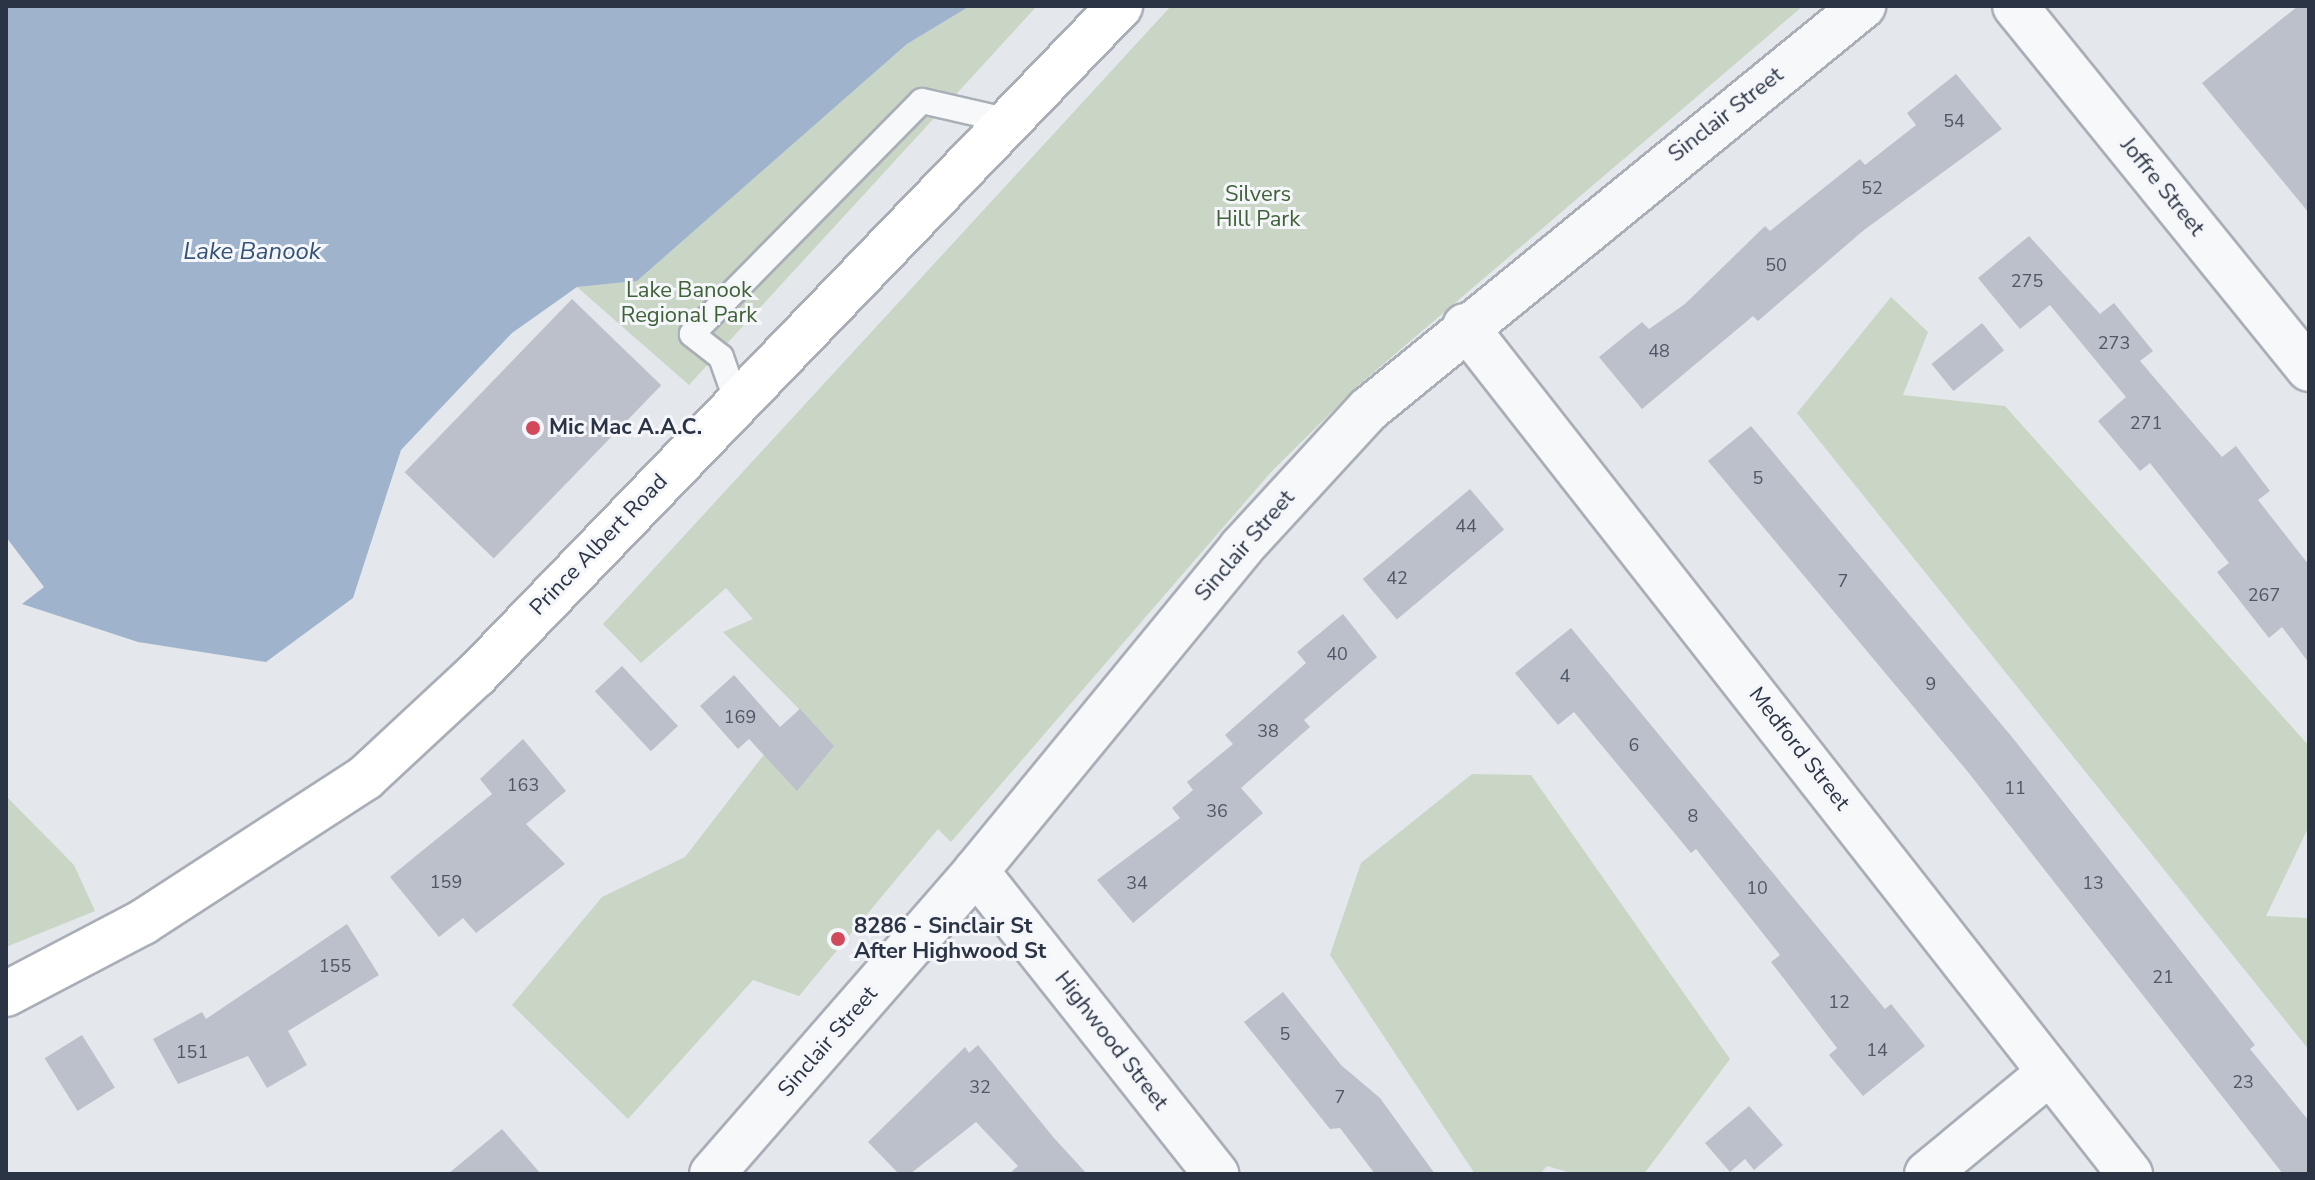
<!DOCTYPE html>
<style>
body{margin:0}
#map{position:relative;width:2315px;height:1180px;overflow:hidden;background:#e4e7ec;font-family:"Nunito Sans",sans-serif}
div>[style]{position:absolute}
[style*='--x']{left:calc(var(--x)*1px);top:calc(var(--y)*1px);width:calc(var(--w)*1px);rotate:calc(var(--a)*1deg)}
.green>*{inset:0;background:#c9d6c5}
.water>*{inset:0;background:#9fb4cc}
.building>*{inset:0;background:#bbc0ca;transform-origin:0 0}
.roads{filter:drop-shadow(2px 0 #a9aeb7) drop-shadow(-2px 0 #a9aeb7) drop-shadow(0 2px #a9aeb7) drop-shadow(0 -2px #a9aeb7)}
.lane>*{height:24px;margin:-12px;padding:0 12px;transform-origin:12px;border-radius:12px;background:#f7f8fa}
.street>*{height:44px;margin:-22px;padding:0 22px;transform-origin:22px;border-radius:22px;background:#f7f8fa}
.secondary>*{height:44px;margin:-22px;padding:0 22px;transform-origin:22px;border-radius:22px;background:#fff}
.dots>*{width:22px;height:22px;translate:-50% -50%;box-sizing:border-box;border:4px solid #f4f6f9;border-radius:50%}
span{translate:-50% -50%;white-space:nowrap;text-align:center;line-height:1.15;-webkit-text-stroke:6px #f4f6f9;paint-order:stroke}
.number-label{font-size:18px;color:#4f5766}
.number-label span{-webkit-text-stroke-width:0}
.street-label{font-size:22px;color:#2b3445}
.park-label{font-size:22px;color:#3f6138}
.poi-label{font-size:22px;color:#2b3445;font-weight:700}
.left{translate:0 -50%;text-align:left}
.water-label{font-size:24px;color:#34527a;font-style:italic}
.frame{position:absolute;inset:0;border:8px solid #2b3445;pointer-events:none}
</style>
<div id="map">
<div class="green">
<div style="clip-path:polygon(970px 6px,1037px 6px,689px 385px,577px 287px,637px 281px,907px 44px)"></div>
<div style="clip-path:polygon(1171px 6px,1803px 6px,1360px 384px,1271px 472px,951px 842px,938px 829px,799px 996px,753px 980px,628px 1119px,512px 1005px,602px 897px,685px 857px,799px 709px,723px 632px,753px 619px,726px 588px,641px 663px,603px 624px)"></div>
<div style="clip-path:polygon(1891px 297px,1928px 332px,1903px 395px,2005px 406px,2309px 746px,2309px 826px,2266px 916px,2309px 918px,2309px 1050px,1797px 413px)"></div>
<div style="clip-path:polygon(1472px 774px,1531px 775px,1730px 1059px,1644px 1174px,1575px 1174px,1547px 1166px,1540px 1174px,1475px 1174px,1330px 955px,1361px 863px)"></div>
<div style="clip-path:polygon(6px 796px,74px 865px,95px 911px,6px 947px)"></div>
</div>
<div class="water">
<div style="clip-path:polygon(6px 6px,970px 6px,907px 44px,637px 281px,577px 287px,512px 333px,401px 450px,353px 598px,266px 662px,138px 642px,22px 604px,44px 587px,6px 537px)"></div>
</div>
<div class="building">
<div style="clip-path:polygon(2298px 6px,2309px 6px,2309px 213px,2202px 83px)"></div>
<div style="clip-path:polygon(1956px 74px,2002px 129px,1864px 230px,1758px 321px,1753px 316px,1642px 409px,1599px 357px,1642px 322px,1649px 329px,1685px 304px,1765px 226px,1770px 231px,1860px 159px,1865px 165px,1916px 125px,1907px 113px)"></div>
<div style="clip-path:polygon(2029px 236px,2100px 314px,2114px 303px,2153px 351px,2140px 361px,2222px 457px,2236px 446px,2270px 491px,2258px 500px,2309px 565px,2309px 663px,2282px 627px,2269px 638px,2217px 572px,2229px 563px,2150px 463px,2140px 471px,2098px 421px,2126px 397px,2050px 305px,2020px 329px,1978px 278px)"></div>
<div style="left:572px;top:299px;width:124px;height:241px;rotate:44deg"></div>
<div style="left:1982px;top:323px;width:35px;height:65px;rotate:51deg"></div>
<div style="clip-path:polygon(1751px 426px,2012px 737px,2255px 1045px,2250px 1049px,2309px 1121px,2309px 1174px,2283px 1174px,1968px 772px,1708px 461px)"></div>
<div style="left:1470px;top:489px;width:53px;height:140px;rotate:50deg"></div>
<div style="clip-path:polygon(1343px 614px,1377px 657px,1304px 720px,1310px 727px,1241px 788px,1263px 813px,1133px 923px,1097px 880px,1180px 818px,1172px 808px,1193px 790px,1187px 782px,1233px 744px,1225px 735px,1306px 663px,1297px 652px)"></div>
<div style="clip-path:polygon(1571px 628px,1885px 1009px,1891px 1004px,1925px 1046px,1863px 1096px,1829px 1055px,1837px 1048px,1771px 962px,1780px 955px,1696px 849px,1691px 853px,1574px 712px,1558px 725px,1515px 673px)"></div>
<div style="left:622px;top:666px;width:82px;height:37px;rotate:47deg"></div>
<div style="clip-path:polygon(734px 675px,780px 727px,800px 709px,834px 746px,797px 791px,749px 739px,738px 749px,700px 706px)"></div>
<div style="clip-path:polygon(523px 739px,566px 791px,526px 824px,565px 864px,476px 933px,463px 918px,439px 937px,390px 877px,492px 794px,480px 779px)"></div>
<div style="clip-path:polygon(347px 924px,379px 975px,288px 1031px,307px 1065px,267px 1088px,248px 1056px,178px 1084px,153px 1039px,202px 1012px,206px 1019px)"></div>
<div style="clip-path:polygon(1283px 992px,1341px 1065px,1380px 1098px,1435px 1174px,1375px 1174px,1340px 1128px,1330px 1129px,1244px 1022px)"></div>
<div style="left:82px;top:1035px;width:62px;height:44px;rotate:58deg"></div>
<div style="clip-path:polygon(978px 1045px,1054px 1138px,1087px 1174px,1009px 1174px,1018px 1166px,976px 1122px,910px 1174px,899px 1174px,868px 1142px,965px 1047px,969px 1053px)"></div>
<div style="clip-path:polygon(1749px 1106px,1783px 1145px,1754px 1170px,1745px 1159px,1730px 1172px,1705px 1143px)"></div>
<div style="clip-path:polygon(502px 1129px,541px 1174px,448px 1174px)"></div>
</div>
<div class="roads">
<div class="lane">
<div style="--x:737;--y:402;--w:48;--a:-109.6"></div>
<div style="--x:721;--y:357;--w:37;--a:-142"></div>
<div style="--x:692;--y:334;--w:327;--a:-45.4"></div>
<div style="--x:922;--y:101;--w:89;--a:12.9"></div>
</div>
<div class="street">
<div style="--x:2015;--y:6;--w:467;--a:51"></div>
<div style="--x:1465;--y:326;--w:1078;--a:51.9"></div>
<div style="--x:976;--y:871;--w:387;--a:51.6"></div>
<div style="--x:712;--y:1174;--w:402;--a:-48.9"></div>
<div style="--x:976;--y:871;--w:418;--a:-50.6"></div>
<div style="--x:1241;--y:548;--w:189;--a:-47.4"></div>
<div style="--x:1369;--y:409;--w:638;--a:-39.21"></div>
<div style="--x:1927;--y:1174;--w:158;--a:-39.6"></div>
</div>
<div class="secondary">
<div style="--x:6;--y:994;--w:155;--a:-27.7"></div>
<div style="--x:143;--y:922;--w:265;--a:-33"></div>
<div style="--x:365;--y:778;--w:151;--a:-42.9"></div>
<div style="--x:476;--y:675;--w:929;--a:-46.09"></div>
</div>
</div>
<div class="dots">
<div style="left:533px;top:428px;background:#d1495b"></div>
<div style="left:838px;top:939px;background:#d1495b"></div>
</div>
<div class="number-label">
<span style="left:1954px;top:121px">54</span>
<span style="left:1872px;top:188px">52</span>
<span style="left:1776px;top:265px">50</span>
<span style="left:2027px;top:281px">275</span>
<span style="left:2114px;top:343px">273</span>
<span style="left:1659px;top:351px">48</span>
<span style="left:2146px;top:423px">271</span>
<span style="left:1758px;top:478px">5</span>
<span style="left:1466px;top:526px">44</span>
<span style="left:1397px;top:578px">42</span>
<span style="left:1843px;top:581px">7</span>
<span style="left:2264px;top:595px">267</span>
<span style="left:1337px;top:654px">40</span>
<span style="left:1565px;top:676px">4</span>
<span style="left:1931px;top:684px">9</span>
<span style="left:740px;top:717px">169</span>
<span style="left:1268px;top:731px">38</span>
<span style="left:1634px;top:745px">6</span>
<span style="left:523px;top:785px">163</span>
<span style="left:2015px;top:788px">11</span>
<span style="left:1217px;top:811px">36</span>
<span style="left:1693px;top:816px">8</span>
<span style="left:446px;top:882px">159</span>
<span style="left:1137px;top:883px">34</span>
<span style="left:2093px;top:883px">13</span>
<span style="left:1757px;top:888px">10</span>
<span style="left:335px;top:966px">155</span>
<span style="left:2163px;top:977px">21</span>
<span style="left:1839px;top:1002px">12</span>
<span style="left:1285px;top:1034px">5</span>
<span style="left:1877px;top:1050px">14</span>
<span style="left:192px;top:1052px">151</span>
<span style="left:2243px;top:1082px">23</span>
<span style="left:980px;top:1087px">32</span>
<span style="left:1340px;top:1097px">7</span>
</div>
<div class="street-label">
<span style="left:1726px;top:115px;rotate:-38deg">Sinclair Street</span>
<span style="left:2162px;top:187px;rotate:51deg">Joffre Street</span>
<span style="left:599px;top:545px;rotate:-46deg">Prince Albert Road</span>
<span style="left:1245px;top:546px;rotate:-49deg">Sinclair Street</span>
<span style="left:1799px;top:749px;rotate:52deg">Medford Street</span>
<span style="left:1111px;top:1041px;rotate:52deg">Highwood Street</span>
<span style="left:828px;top:1042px;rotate:-49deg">Sinclair Street</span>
</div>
<div class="park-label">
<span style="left:1258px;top:207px">Silvers<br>Hill Park</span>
<span style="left:689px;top:303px">Lake Banook<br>Regional Park</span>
</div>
<div class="poi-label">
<span class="left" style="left:549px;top:428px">Mic Mac A.A.C.</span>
<span class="left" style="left:854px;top:939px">8286 - Sinclair St<br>After Highwood St</span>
</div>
<div class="water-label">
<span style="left:252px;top:252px">Lake Banook</span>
</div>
<div class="frame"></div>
</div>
